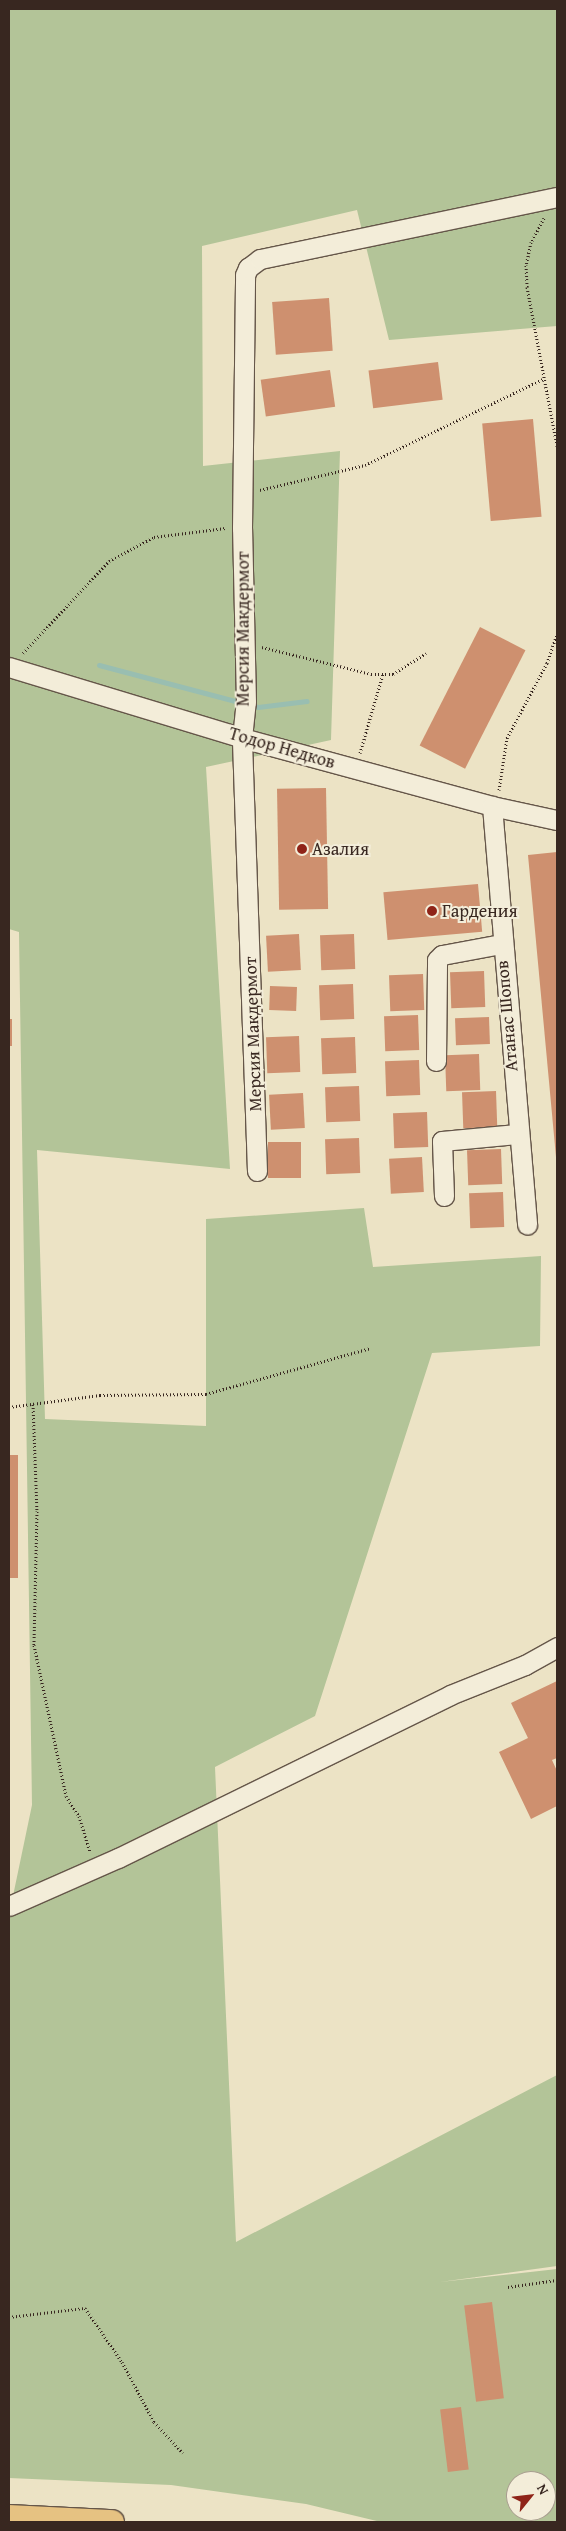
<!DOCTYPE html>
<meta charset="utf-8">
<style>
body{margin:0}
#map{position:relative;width:566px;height:2531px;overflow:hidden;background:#ece3c5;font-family:"Gentium Book Plus",serif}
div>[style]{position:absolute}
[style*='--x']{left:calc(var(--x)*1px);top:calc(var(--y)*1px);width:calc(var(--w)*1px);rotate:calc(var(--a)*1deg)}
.green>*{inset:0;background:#b3c498}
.stream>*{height:5px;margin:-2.5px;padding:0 2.5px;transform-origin:2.5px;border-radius:2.5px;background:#99beb1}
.building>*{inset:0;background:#ce906f;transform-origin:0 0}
.path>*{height:3px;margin-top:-1.5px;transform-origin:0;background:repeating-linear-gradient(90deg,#382720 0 1px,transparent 0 3.5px)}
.roads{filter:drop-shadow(1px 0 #655649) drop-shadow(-1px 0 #655649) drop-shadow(0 1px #655649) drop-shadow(0 -1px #655649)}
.minor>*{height:19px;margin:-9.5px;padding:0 9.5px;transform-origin:9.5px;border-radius:9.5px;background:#f3edd9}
.major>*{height:24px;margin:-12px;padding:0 12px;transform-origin:12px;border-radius:12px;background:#e6c282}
.dots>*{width:14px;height:14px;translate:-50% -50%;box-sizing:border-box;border:2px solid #f3edd9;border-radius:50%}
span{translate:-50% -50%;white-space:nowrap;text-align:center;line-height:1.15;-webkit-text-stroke:4px #f3edd9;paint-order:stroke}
.street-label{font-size:18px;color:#382720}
.poi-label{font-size:18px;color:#382720}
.left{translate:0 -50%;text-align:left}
.frame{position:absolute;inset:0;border:10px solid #382720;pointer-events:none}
.north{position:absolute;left:506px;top:2471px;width:50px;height:50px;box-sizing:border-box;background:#f3edd9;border:1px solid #a89e8f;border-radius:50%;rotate:61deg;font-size:14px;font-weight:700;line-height:20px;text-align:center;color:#382720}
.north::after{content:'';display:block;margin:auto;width:18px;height:22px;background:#8f2418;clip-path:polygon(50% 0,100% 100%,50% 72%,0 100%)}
</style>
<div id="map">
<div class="green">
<div style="clip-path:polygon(evenodd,9px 9px,557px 9px,557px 326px,389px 340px,357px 210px,202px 246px,203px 466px,340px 451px,331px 740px,206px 767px,230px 1169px,37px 1150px,45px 1419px,206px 1426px,206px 1219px,364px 1208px,373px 1267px,541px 1256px,540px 1346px,432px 1353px,315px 1716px,215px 1767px,236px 2242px,557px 2075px,557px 2266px,440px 2282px,557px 2269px,557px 2522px,381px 2522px,306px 2504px,171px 2485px,9px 2478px,9px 1915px,32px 1805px,19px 932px,9px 929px,9px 9px,516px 2481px,546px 2481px,546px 2511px,516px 2511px,516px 2481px)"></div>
</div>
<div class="stream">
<div style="--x:99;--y:665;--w:164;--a:14.8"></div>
<div style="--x:258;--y:707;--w:49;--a:-7"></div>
</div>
<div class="building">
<div style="left:329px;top:298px;width:53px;height:57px;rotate:86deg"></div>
<div style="left:438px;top:362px;width:38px;height:70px;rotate:83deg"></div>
<div style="left:330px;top:370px;width:37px;height:70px;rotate:82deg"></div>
<div style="left:533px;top:419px;width:98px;height:51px;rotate:85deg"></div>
<div style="left:480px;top:627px;width:51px;height:133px;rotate:27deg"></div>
<div style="left:326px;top:788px;width:121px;height:49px;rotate:89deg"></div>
<div style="clip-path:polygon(557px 852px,557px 1157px,556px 1157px,528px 855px)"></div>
<div style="left:478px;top:884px;width:48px;height:95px;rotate:85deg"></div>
<div style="left:299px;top:934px;width:36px;height:33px;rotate:87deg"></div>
<div style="left:354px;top:934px;width:35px;height:34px;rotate:88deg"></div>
<div style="left:484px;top:971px;width:36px;height:34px;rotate:88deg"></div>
<div style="left:423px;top:974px;width:36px;height:34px;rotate:88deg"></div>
<div style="left:353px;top:984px;width:35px;height:34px;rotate:88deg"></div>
<div style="left:270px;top:986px;width:27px;height:24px;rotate:2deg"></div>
<div style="left:418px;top:1015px;width:35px;height:34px;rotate:88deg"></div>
<div style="left:489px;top:1017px;width:27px;height:34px;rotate:88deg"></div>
<div style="left:9px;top:1019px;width:3px;height:27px"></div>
<div style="left:299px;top:1036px;width:36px;height:33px;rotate:88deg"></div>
<div style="left:355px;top:1037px;width:36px;height:34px;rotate:88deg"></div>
<div style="left:479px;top:1054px;width:36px;height:34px;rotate:88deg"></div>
<div style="left:419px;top:1060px;width:35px;height:34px;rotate:88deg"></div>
<div style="left:359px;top:1086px;width:35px;height:34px;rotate:88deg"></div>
<div style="left:496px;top:1091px;width:36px;height:34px;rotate:88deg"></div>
<div style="left:303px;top:1093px;width:35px;height:34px;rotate:87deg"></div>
<div style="left:427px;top:1112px;width:35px;height:34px;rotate:88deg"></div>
<div style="left:359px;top:1138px;width:35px;height:34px;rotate:88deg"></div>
<div style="left:268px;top:1142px;width:33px;height:36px"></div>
<div style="left:501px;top:1149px;width:35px;height:34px;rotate:88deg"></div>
<div style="left:422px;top:1157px;width:35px;height:33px;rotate:87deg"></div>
<div style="left:503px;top:1192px;width:35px;height:34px;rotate:88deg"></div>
<div style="left:9px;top:1455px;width:9px;height:123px"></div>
<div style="clip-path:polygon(557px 1681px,557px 1758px,552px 1760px,557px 1771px,557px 1806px,531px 1819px,499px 1752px,528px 1738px,511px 1703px)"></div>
<div style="left:492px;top:2302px;width:97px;height:28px;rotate:83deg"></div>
<div style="left:461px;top:2407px;width:63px;height:21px;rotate:83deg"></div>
</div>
<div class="path">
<div style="--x:544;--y:218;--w:27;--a:118"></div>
<div style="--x:531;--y:242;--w:24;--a:102"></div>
<div style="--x:526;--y:265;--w:22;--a:87"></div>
<div style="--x:527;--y:287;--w:162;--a:79.3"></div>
<div style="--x:260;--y:490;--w:108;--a:-13.4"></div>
<div style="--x:365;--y:465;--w:198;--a:-25.8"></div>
<div style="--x:262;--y:647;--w:112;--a:13.9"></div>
<div style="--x:371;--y:674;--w:22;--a:0"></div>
<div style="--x:393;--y:674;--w:39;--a:-32"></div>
<div style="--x:23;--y:653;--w:126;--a:-46.9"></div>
<div style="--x:109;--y:561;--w:51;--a:-28.1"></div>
<div style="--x:154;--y:537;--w:72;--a:-7.2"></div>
<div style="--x:360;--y:753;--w:82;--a:-73.8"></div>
<div style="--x:499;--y:790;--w:53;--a:-81.3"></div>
<div style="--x:507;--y:738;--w:85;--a:-61.9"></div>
<div style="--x:547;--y:663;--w:31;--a:-71"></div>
<div style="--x:33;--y:1404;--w:107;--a:87.9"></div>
<div style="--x:37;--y:1511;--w:134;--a:91.3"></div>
<div style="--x:34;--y:1645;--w:154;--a:78"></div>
<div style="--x:66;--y:1796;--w:24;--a:57"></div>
<div style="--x:79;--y:1816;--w:37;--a:73"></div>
<div style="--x:9;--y:1407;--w:92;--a:-7.5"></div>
<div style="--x:100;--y:1395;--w:106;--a:-0.5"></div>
<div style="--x:206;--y:1394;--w:171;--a:-15.6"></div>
<div style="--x:508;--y:2287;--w:49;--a:-8.1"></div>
<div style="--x:9;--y:2317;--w:77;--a:-6.8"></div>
<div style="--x:85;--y:2308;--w:65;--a:55.6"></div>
<div style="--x:122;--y:2362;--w:68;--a:61.9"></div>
<div style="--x:154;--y:2422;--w:42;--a:46.9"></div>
</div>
<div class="roads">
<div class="minor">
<div style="--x:9;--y:667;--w:244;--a:16.9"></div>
<div style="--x:242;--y:738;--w:259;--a:15.2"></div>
<div style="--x:492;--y:806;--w:66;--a:12.2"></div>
<div style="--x:492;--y:806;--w:420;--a:85.2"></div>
<div style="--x:436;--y:1061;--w:101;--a:-89.4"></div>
<div style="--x:437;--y:960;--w:7;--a:-45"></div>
<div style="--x:442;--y:955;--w:60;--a:-10.6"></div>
<div style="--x:257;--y:1171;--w:433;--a:-92"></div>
<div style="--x:242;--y:738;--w:36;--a:-84"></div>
<div style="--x:246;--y:702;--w:174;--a:-91.3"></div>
<div style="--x:242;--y:528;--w:253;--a:-89.3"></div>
<div style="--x:245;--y:275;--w:8;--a:-67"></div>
<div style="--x:248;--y:268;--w:15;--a:-37"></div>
<div style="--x:260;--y:259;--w:303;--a:-11.8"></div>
<div style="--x:444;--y:1196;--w:55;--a:-92.1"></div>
<div style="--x:442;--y:1141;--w:75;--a:-5.3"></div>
<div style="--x:9;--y:1906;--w:119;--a:-23.8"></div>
<div style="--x:118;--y:1858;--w:370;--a:-26.1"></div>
<div style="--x:450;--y:1695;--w:81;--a:-21.8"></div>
<div style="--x:525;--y:1665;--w:37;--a:-29"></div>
</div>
<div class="major">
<div style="--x:9;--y:2517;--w:103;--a:2.8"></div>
</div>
</div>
<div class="dots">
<div style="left:302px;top:849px;background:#8f2418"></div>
<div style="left:432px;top:911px;background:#8f2418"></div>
</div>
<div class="street-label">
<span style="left:243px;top:629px;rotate:-90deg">Мерсия Макдермот</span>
<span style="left:282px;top:748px;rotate:16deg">Тодор Недков</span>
<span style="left:507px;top:1016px;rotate:-95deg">Атанас Шопов</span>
<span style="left:253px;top:1034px;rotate:-92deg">Мерсия Макдермот</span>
</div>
<div class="poi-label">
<span class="left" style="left:312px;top:849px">Азалия</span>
<span class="left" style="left:442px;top:911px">Гардения</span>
</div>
<div class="frame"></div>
<div class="north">N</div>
</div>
